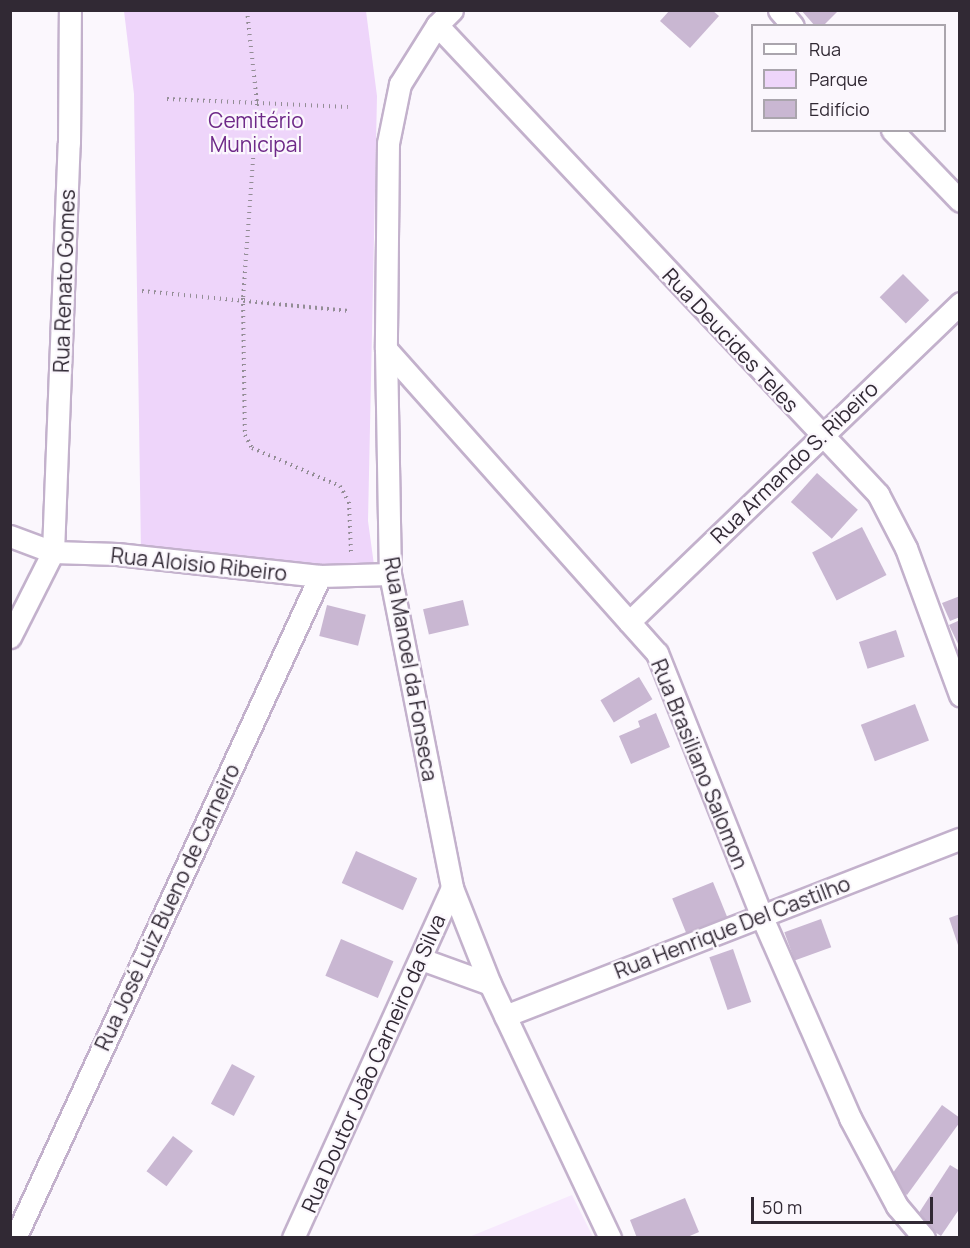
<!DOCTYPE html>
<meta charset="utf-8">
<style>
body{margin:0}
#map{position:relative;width:970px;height:1248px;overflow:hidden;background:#fbf7fd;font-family:Manrope,sans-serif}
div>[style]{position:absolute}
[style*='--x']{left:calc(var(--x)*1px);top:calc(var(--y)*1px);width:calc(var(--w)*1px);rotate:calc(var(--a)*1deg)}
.built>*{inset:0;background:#f7e9fd}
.green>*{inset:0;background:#eed5fa}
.building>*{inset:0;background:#c9b7d2;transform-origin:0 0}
.path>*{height:4px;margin-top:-2px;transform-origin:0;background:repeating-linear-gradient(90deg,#938d95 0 1.5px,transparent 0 6px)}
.roads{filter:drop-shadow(2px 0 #c3b1cc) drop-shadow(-2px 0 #c3b1cc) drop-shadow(0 2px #c3b1cc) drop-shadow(0 -2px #c3b1cc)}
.minor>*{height:21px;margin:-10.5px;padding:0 10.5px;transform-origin:10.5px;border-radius:10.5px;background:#fff}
span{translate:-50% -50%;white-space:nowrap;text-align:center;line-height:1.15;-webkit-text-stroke:4.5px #fbf7fd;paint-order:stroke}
.park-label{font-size:21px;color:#6e2988}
.street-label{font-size:21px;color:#312934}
.frame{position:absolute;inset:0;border:12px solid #312934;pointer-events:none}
.legend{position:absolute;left:751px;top:24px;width:195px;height:108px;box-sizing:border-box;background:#fbf7fd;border:2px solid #aaa5ad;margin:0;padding:8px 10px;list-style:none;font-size:18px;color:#312934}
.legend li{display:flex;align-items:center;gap:12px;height:30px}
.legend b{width:30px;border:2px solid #aaa5ad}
.scale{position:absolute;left:751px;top:1197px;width:182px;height:27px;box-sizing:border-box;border:3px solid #312934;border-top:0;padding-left:8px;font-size:18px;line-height:21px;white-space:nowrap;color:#312934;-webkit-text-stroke:4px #fbf7fd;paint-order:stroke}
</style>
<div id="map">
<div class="built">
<div style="clip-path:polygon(572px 1195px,593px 1237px,469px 1237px)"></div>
</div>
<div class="green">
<div style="clip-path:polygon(124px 11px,366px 11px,377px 96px,368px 521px,374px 565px,339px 582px,141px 552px,134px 94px)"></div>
</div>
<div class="building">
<div style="clip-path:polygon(670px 10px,712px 10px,719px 16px,690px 48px,660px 21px)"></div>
<div style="clip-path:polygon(801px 10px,839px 10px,823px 26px,815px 26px)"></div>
<div style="left:903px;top:274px;width:37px;height:33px;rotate:45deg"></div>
<div style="left:817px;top:473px;width:55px;height:39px;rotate:42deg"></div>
<div style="left:862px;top:527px;width:54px;height:56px;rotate:63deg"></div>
<div style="clip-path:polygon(960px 596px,960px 617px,950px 621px,942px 603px)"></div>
<div style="left:463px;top:600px;width:26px;height:41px;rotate:77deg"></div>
<div style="left:327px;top:605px;width:40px;height:32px;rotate:14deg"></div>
<div style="clip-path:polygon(960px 620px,960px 648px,949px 625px)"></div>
<div style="left:896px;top:630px;width:28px;height:39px;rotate:72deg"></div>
<div style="left:639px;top:677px;width:26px;height:45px;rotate:59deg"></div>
<div style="left:915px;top:704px;width:39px;height:58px;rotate:69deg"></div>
<div style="clip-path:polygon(656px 713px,670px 747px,631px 764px,619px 736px,640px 727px,638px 721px)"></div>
<div style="left:356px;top:851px;width:67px;height:35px;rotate:24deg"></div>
<div style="left:713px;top:882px;width:43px;height:44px;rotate:68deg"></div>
<div style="clip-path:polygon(960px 914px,960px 948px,959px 948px,949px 918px)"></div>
<div style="left:821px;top:919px;width:30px;height:39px;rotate:70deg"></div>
<div style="left:341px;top:939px;width:57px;height:40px;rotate:23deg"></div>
<div style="left:733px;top:949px;width:56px;height:25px;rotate:71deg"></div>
<div style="left:232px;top:1064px;width:26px;height:45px;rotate:28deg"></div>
<div style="clip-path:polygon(942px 1105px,960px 1118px,960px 1122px,907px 1195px,887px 1181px)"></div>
<div style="left:173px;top:1136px;width:25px;height:44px;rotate:37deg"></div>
<div style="clip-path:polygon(950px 1165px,960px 1171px,960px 1208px,941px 1236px,915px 1219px)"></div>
<div style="clip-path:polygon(685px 1198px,699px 1232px,685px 1238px,637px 1238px,630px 1220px)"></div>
</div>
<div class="path">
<div style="--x:247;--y:10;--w:95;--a:83.9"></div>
<div style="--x:257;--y:104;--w:195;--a:94.1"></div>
<div style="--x:243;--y:298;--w:137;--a:89.2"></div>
<div style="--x:245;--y:435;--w:15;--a:62"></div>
<div style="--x:252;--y:448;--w:96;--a:23.4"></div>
<div style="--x:340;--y:486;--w:18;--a:61"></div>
<div style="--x:349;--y:502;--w:50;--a:87.7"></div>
<div style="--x:167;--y:99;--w:181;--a:2.5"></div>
<div style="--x:142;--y:291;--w:208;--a:5.5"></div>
</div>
<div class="roads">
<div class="minor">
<div style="--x:452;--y:10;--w:21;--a:135"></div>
<div style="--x:437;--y:25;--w:70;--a:122.1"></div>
<div style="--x:400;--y:84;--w:60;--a:101.5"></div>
<div style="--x:388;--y:143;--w:206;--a:90.6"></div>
<div style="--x:386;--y:349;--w:225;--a:89"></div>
<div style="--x:390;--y:574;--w:320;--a:78.8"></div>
<div style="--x:452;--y:888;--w:103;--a:68.4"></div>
<div style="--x:490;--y:984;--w:281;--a:64.7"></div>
<div style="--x:779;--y:10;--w:21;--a:49"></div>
<div style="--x:437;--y:25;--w:644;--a:46.76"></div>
<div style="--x:878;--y:494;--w:61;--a:62.6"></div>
<div style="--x:906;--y:548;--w:157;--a:69.8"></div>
<div style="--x:892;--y:130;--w:98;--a:46.2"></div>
<div style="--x:386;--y:349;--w:407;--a:48.3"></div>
<div style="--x:657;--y:653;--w:282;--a:68.3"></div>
<div style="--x:761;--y:915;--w:222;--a:66.3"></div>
<div style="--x:850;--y:1118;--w:100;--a:61.9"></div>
<div style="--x:897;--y:1206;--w:42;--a:49.8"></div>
<div style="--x:10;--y:536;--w:46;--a:20.4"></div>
<div style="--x:53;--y:552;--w:64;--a:1.8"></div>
<div style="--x:117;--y:554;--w:204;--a:6.2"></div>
<div style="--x:320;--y:576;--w:70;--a:-1.6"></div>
<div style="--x:629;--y:622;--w:460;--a:-43.9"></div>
<div style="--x:10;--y:637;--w:95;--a:-63.2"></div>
<div style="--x:53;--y:552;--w:409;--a:-87.8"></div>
<div style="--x:69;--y:143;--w:133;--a:-89.6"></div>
<div style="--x:421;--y:959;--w:73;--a:19.9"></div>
<div style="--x:505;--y:1016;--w:488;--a:-21.3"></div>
<div style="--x:15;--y:1238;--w:729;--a:-65.26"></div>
<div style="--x:293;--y:1238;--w:384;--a:-65.6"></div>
</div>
</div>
<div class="park-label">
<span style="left:256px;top:132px">Cemitério<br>Municipal</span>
</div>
<div class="street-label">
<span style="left:64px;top:281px;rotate:-88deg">Rua Renato Gomes</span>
<span style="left:731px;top:340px;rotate:47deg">Rua Deucides Teles</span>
<span style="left:794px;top:462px;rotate:-44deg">Rua Armando S. Ribeiro</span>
<span style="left:199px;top:564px;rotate:6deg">Rua Aloisio Ribeiro</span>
<span style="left:411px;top:669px;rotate:80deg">Rua Manoel da Fonseca</span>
<span style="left:700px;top:764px;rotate:68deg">Rua Brasiliano Salomon</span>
<span style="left:167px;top:907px;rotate:-65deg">Rua José Luiz Bueno de Carneiro</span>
<span style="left:732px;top:927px;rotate:-21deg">Rua Henrique Del Castilho</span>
<span style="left:373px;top:1063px;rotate:-66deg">Rua Doutor João Carneiro da Silva</span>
</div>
<div class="frame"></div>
<ul class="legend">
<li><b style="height:8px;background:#fff"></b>Rua</li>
<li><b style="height:16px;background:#eed5fa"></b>Parque</li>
<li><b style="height:16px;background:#c9b7d2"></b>Edifício</li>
</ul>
<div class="scale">50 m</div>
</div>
